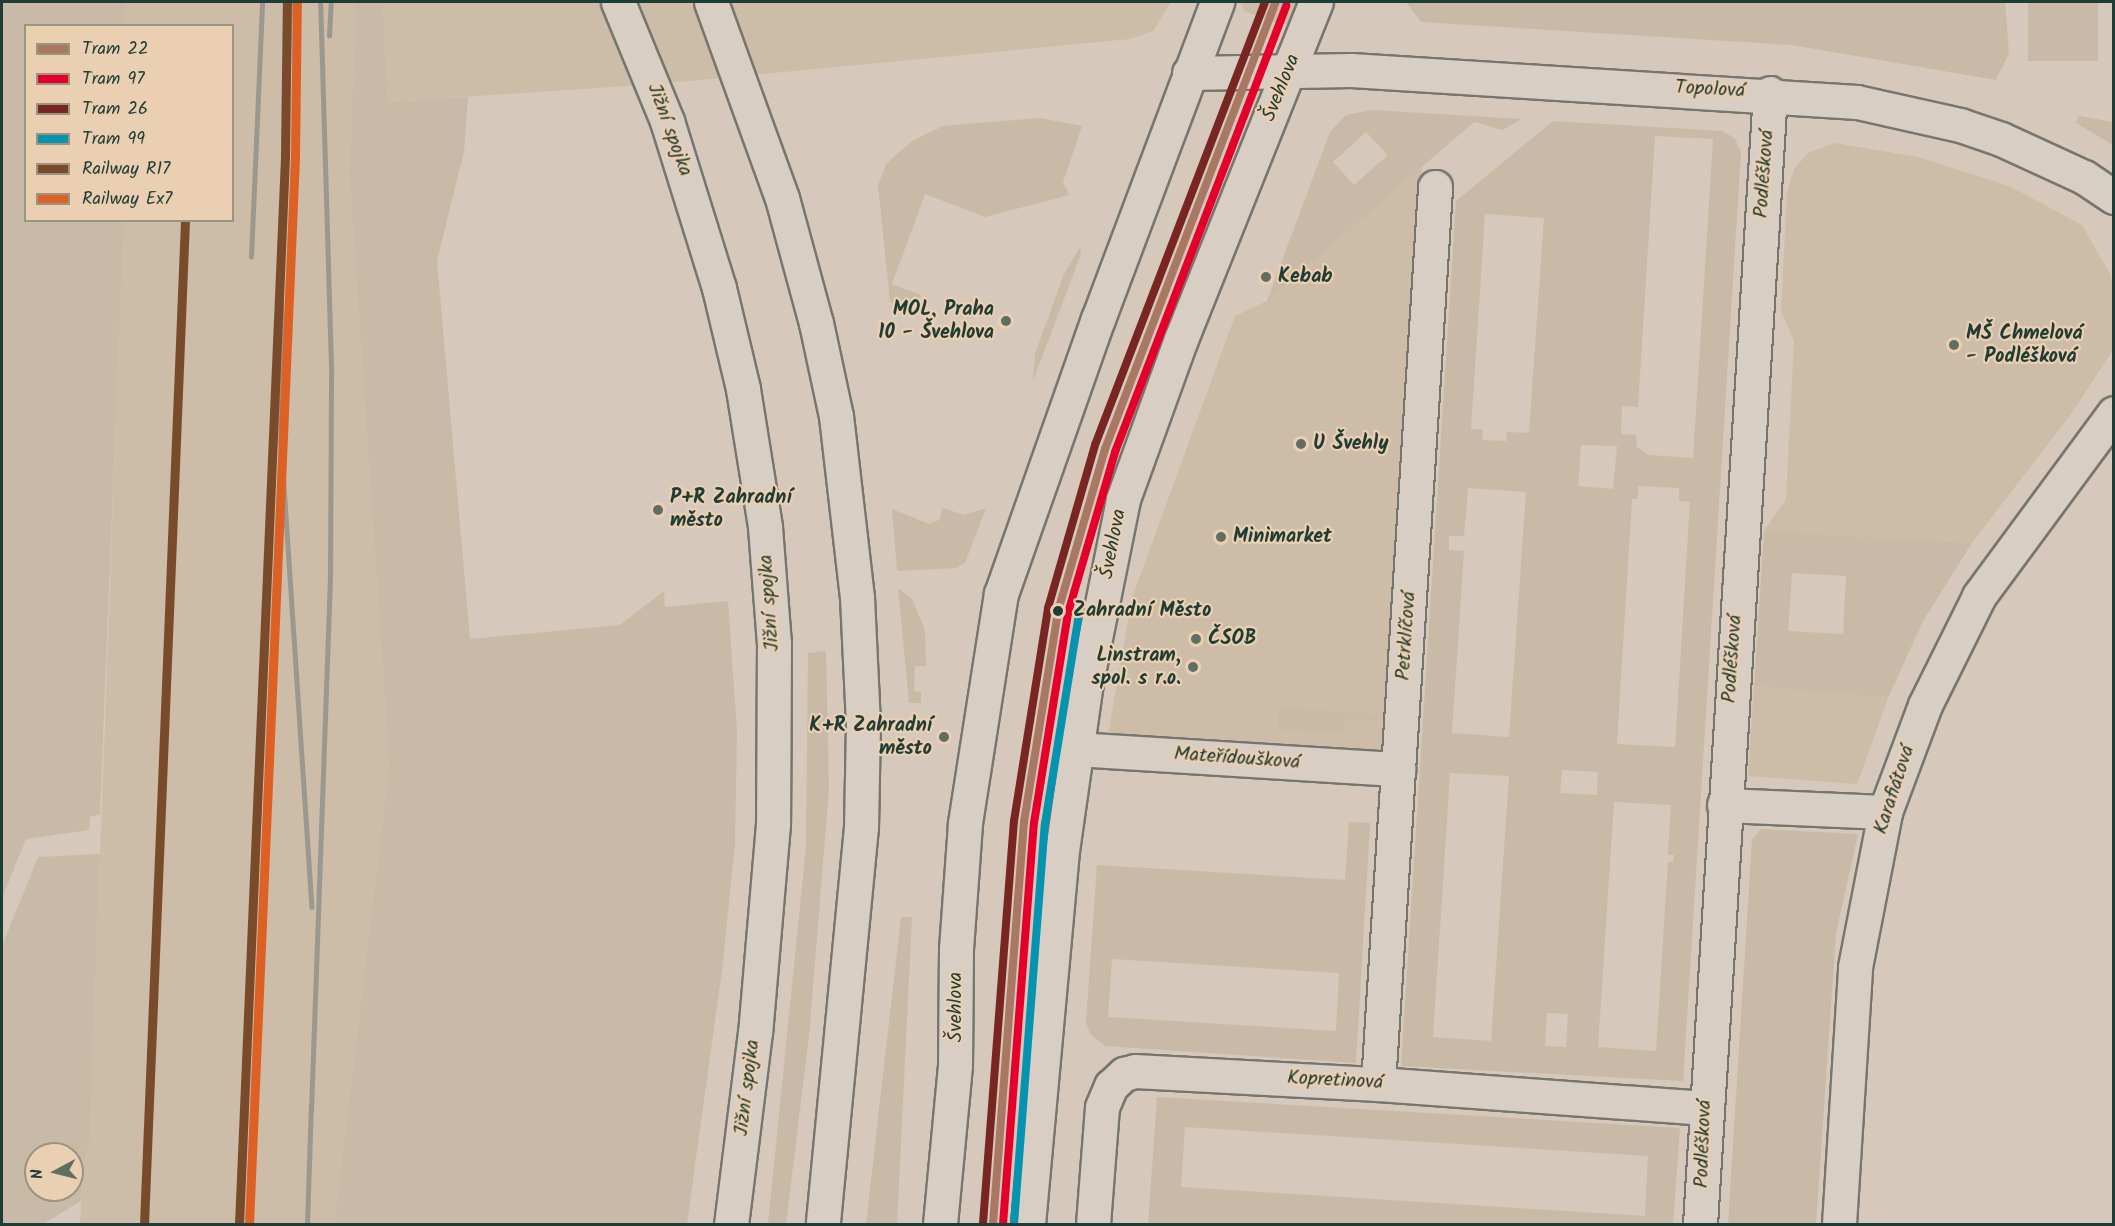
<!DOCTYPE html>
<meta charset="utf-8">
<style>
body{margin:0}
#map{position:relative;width:2115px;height:1226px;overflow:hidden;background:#d6c8ba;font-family:Kalam,sans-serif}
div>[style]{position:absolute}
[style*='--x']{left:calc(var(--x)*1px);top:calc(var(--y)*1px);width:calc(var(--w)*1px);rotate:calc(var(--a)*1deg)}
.built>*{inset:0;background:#ccbca8}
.green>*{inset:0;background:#c9baa7;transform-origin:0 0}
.roads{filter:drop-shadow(2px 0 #77766e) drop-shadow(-2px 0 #77766e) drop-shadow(0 2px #77766e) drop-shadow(0 -2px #77766e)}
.minor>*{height:33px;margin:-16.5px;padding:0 16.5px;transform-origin:16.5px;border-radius:16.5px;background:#d8cec3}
.major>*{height:33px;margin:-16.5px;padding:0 16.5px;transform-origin:16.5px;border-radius:16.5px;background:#d8cec3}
.highway>*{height:33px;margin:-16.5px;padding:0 16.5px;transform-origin:16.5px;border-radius:16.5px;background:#d8cec3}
.rail>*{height:4.5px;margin:-2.25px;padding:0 2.25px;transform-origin:2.25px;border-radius:2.25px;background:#9b9890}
.rail-1>*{height:9px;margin:-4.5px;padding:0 4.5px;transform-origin:4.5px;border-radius:4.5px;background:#7a4b2a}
.rail-2>*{height:9px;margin:-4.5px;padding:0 4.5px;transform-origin:4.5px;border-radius:4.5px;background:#dd6124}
.tram-1>*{height:8px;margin:-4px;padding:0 4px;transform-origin:4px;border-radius:4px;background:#a97862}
.tram-2>*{height:8px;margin:-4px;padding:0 4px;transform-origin:4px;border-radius:4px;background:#e4002b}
.tram-3>*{height:8px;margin:-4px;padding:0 4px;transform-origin:4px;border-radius:4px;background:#792522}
.tram-4>*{height:8px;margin:-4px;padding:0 4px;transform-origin:4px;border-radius:4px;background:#0693af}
.dots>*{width:16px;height:16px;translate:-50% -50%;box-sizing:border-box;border:3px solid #ebcfb2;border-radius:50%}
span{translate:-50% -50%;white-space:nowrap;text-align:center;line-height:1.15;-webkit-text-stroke:4.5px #ebcfb2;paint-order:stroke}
.street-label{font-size:20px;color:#1f3d34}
.poi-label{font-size:20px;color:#1f3d34;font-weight:700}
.left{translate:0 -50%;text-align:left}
.right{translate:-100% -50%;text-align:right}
.stop-label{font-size:20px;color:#1f3d34;font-weight:700}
.frame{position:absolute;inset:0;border:3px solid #1f3d34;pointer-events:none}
.legend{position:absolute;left:24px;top:24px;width:210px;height:198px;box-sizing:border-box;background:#ebcfb2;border:2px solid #999580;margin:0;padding:8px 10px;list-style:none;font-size:18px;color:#1f3d34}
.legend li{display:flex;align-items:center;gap:12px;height:30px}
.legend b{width:30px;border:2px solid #999580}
.north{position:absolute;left:24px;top:1142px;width:60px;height:60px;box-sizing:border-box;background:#ebcfb2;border:2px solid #999580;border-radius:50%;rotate:263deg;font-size:16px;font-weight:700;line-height:24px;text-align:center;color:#1f3d34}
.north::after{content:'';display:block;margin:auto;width:21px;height:27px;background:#5f6e63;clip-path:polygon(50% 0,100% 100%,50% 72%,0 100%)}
</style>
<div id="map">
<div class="built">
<div style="clip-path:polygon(125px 2px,356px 2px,349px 173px,389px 766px,334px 1224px,80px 1224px,83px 1164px,90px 1140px,123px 221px,232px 220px,232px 26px,125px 25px)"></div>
<div style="clip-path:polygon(383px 2px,1171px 2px,1153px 31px,1130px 39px,656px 84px,388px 102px)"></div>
<div style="clip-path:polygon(1240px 2px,1300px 2px,1296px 13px,1286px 24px,1279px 24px,1244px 11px)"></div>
<div style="clip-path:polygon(1835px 143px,1918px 157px,2009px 186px,2082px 225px,2110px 274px,2113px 287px,2113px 350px,2071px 414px,1972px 543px,1764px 531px,1786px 499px,1794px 341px,1781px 311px,1787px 193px,1794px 169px,1808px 153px)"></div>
<div style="clip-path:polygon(1422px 166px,1384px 755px,1108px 735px,1132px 598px,1235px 316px,1267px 301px)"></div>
<div style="clip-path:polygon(1754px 686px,1888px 698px,1857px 784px,1748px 776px)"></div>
</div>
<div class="green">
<div style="clip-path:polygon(2px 2px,125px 2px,125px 25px,26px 26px,26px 220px,123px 221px,123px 237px,100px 814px,90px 817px,89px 830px,26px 839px,2px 898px)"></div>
<div style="clip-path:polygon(356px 2px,383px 2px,388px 102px,468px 97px,464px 152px,437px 261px,470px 639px,620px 625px,664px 591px,665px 607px,728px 601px,737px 731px,735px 844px,722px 970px,687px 1224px,334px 1224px,389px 766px,349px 173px)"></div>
<div style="clip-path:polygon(1406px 2px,2005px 2px,2009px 53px,1996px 80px,1792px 45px,1421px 22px)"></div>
<div style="left:2028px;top:2px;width:70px;height:59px"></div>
<div style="clip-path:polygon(evenodd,1372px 110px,1522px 119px,1502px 130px,1474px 122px,1267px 301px,1330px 132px,1346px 115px,1372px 110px,1366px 132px,1388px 155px,1354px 185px,1333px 162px,1366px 132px)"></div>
<div style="clip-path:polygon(2079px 116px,2113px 122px,2113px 145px,2076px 123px)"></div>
<div style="clip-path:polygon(1040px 118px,1082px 126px,1063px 182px,1069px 195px,985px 217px,925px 194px,892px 284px,921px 295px,919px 300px,906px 308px,890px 302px,878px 185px,887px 163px,912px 141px,943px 126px)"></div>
<div style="clip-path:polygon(evenodd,1553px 121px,1723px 131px,1735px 139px,1741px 152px,1683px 1081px,1401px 1066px,1456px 201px,1553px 121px,1655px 136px,1713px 139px,1693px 458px,1649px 455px,1637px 447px,1636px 435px,1621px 434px,1622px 406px,1638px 407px,1655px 136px,1553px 121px,1485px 214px,1544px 218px,1529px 433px,1507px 432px,1506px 441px,1482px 440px,1483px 430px,1471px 429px,1485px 214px,1553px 121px,1581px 445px,1617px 446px,1613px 489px,1578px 486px,1581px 445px,1553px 121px,1638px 486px,1679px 488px,1679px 501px,1690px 502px,1675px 747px,1617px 744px,1632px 499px,1638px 499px,1638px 486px,1553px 121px,1468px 488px,1526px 492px,1509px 737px,1452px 733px,1464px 551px,1449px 550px,1449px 536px,1464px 536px,1468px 488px,1553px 121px,1562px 770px,1598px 772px,1597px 795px,1560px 793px,1562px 770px,1553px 121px,1450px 773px,1509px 776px,1491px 1041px,1433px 1037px,1450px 773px,1553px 121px,1614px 802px,1671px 805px,1668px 855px,1674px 855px,1673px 862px,1668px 862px,1656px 1051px,1598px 1047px,1614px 802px,1553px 121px,1547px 1013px,1568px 1014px,1566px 1047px,1545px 1046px,1547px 1013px)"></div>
<div style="clip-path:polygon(1080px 247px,1081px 254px,1033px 381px,1035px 354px,1064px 274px)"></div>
<div style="clip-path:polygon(943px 508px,964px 515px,986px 508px,965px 563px,956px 568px,897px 571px,892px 509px,929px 524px,939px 520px)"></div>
<div style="clip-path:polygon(evenodd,1764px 531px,1972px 543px,1923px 621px,1888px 698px,1754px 686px,1764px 531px,1792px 573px,1846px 576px,1843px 634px,1788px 631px,1792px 573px)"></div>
<div style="clip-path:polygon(898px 588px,912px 599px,925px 630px,926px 666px,915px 666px,914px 691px,921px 692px,921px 703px,909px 703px)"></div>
<div style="clip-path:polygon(826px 651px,829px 789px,809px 1036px,786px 1224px,768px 1224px,806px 847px,808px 653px)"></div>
<div style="clip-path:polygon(1278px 708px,1378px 714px,1378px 721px,1345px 719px,1344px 733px,1278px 729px)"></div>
<div style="clip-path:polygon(evenodd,1349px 822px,1370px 823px,1356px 1063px,1105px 1046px,1090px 1034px,1086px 1022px,1097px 865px,1345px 880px,1349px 822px,1112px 959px,1339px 973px,1336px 1031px,1108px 1017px,1112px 959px)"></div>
<div style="clip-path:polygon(1761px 829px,1858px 834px,1836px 933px,1816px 1224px,1728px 1224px,1752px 840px)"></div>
<div style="clip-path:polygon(evenodd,100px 854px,90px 1140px,83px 1164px,81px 1201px,43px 1224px,2px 1224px,2px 946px,38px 857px,100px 854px,36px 1154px,72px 1154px,72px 1190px,36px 1190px,36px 1154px)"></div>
<div style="clip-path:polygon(901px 917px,912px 917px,897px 1224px,866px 1224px)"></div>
<div style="clip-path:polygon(evenodd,1157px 1097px,1680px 1128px,1673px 1224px,1148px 1224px,1157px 1097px,1185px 1127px,1648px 1156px,1645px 1216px,1181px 1187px,1185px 1127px)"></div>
</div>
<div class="roads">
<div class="minor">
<div style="--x:1189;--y:73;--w:162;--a:-1.1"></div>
<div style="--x:1351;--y:70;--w:507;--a:3.62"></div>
<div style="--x:1857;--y:102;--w:106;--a:12.6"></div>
<div style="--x:1960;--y:125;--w:43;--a:18.9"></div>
<div style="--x:2001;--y:139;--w:91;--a:24.6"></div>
<div style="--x:2084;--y:177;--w:36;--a:34"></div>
<div style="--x:1076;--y:749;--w:323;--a:3.6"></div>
<div style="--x:1724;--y:805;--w:161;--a:2.5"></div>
<div style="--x:1378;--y:1084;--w:899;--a:-86.36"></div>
<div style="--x:1093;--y:1224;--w:117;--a:-85.6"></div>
<div style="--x:1102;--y:1107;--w:23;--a:-67"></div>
<div style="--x:1111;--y:1086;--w:18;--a:-43"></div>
<div style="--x:1124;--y:1074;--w:11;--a:-15"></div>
<div style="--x:1135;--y:1071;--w:243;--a:3.1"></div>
<div style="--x:1378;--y:1084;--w:328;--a:4.2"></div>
<div style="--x:1700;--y:1224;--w:1133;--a:-86.46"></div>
<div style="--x:1839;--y:1224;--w:257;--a:-86.4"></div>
<div style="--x:1855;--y:967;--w:158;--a:-79"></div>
<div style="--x:1885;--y:812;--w:114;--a:-69.5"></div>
<div style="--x:1925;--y:705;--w:122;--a:-63.6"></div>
<div style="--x:1979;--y:596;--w:227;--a:-53.6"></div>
</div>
<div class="major">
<div style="--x:940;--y:1224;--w:160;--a:-84.6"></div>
<div style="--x:955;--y:1065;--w:116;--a:-89.5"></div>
<div style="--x:956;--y:949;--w:126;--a:-85.9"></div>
<div style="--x:965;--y:823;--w:232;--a:-81.1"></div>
<div style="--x:1001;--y:594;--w:292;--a:-70.6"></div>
<div style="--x:1098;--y:319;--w:339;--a:-69.4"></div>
<div style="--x:1028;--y:1224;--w:367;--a:-84.8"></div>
<div style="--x:1061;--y:858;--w:177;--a:-81.9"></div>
<div style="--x:1086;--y:683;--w:188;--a:-78.6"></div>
<div style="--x:1123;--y:499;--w:170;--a:-70.1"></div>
<div style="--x:1181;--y:339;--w:363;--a:-68.2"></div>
</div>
<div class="highway">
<div style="--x:618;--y:2;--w:129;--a:67.6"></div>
<div style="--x:667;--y:121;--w:175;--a:72.7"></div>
<div style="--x:719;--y:288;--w:104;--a:76.6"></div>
<div style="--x:743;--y:389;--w:140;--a:80.9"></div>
<div style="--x:765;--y:527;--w:116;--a:85.6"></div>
<div style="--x:774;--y:643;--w:181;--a:90.3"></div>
<div style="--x:773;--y:824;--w:209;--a:94.9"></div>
<div style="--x:755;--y:1032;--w:193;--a:97.1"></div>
<div style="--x:711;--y:2;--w:208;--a:70.1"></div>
<div style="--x:782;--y:198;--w:130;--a:74.8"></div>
<div style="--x:816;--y:323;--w:95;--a:77.9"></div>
<div style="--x:836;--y:416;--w:182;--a:83.4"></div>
<div style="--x:857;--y:597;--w:126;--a:87.3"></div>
<div style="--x:863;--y:723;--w:104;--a:91.1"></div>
<div style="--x:861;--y:827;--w:399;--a:95.5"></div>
</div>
</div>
<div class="rail">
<div style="--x:329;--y:36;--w:34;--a:-87"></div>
<div style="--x:285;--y:156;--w:154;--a:-88.1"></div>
<div style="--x:282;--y:222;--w:219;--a:90.3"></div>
<div style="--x:281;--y:441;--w:467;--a:86.2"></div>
<div style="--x:251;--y:257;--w:255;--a:-87.5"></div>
<div style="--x:311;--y:1111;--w:534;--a:-87.96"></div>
<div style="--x:330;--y:577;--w:210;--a:-89.7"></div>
<div style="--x:331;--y:367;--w:365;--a:-91.7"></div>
<div style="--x:307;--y:1224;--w:119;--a:-88.1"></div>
</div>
<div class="rail-1">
<div style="--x:144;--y:1224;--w:1005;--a:-87.66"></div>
<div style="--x:239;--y:1224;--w:1069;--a:-87.53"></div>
<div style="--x:285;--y:156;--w:154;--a:-89.3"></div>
</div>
<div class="rail-2">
<div style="--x:249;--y:1224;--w:1069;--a:-87.53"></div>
<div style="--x:295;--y:156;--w:154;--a:-89.3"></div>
</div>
<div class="tram-1">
<div style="--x:993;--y:1224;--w:403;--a:-85.6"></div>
<div style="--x:1024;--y:822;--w:214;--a:-80.8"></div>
<div style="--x:1058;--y:611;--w:169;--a:-73.8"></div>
<div style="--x:1105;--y:449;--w:479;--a:-69.1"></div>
</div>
<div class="tram-2">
<div style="--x:1003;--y:1224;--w:402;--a:-85.6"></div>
<div style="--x:1034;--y:823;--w:213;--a:-80.8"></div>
<div style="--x:1068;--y:613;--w:168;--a:-73.7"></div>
<div style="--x:1115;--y:452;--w:478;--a:-69"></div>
</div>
<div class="tram-3">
<div style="--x:983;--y:1223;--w:403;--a:-85.6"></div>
<div style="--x:1014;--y:821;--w:216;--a:-80.9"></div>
<div style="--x:1048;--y:608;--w:170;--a:-73.9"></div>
<div style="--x:1095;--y:445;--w:474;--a:-69"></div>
</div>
<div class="tram-4">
<div style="--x:1014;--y:1224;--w:401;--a:-85.6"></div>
<div style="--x:1045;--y:824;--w:213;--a:-80.8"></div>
</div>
<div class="dots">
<div style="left:1266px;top:277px;background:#5f6e63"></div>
<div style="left:1006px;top:321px;background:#5f6e63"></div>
<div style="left:1954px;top:345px;background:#5f6e63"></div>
<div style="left:1301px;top:444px;background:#5f6e63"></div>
<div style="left:658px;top:510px;background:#5f6e63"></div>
<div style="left:1221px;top:537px;background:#5f6e63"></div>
<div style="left:1058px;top:611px;background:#1f3d34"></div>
<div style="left:1196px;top:639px;background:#5f6e63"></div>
<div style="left:1193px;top:667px;background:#5f6e63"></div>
<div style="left:944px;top:737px;background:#5f6e63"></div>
</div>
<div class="street-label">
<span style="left:1282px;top:88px;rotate:-68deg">Švehlova</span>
<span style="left:1710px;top:90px;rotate:3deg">Topolová</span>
<span style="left:669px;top:130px;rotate:70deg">Jižní spojka</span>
<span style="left:1765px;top:174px;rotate:-86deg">Podléšková</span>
<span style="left:1114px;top:544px;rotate:-79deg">Švehlova</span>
<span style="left:770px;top:603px;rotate:-94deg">Jižní spojka</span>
<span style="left:1407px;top:636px;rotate:-86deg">Petrklíčová</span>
<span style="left:1733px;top:659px;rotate:-86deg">Podléšková</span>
<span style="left:1237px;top:759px;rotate:4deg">Mateřídoušková</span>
<span style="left:1895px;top:790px;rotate:-72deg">Karafiátová</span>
<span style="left:956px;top:1007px;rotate:-90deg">Švehlova</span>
<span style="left:1335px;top:1081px;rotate:3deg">Kopretinová</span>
<span style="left:748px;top:1088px;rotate:-83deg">Jižní spojka</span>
<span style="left:1704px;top:1144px;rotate:-88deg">Podléšková</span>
</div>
<div class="poi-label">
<span class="left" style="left:1278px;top:277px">Kebab</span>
<span class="right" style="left:994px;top:322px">MOL, Praha<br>10 - Švehlova</span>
<span class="left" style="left:1966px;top:346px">MŠ Chmelová<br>- Podléšková</span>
<span class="left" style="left:1313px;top:444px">U Švehly</span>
<span class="left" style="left:670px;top:510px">P+R Zahradní<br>město</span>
<span class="left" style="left:1233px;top:537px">Minimarket</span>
<span class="left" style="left:1208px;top:639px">ČSOB</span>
<span class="right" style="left:1181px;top:668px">Linstram,<br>spol. s r.o.</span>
<span class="right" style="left:932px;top:738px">K+R Zahradní<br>město</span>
</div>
<div class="stop-label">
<span class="left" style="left:1073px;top:611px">Zahradní Město</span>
</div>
<div class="frame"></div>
<ul class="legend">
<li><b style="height:8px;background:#a97862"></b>Tram 22</li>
<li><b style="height:8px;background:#e4002b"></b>Tram 97</li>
<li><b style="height:8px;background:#792522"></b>Tram 26</li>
<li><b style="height:8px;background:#0693af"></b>Tram 99</li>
<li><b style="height:8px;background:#7a4b2a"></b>Railway R17</li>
<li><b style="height:8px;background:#dd6124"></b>Railway Ex7</li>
</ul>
<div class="north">N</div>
</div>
